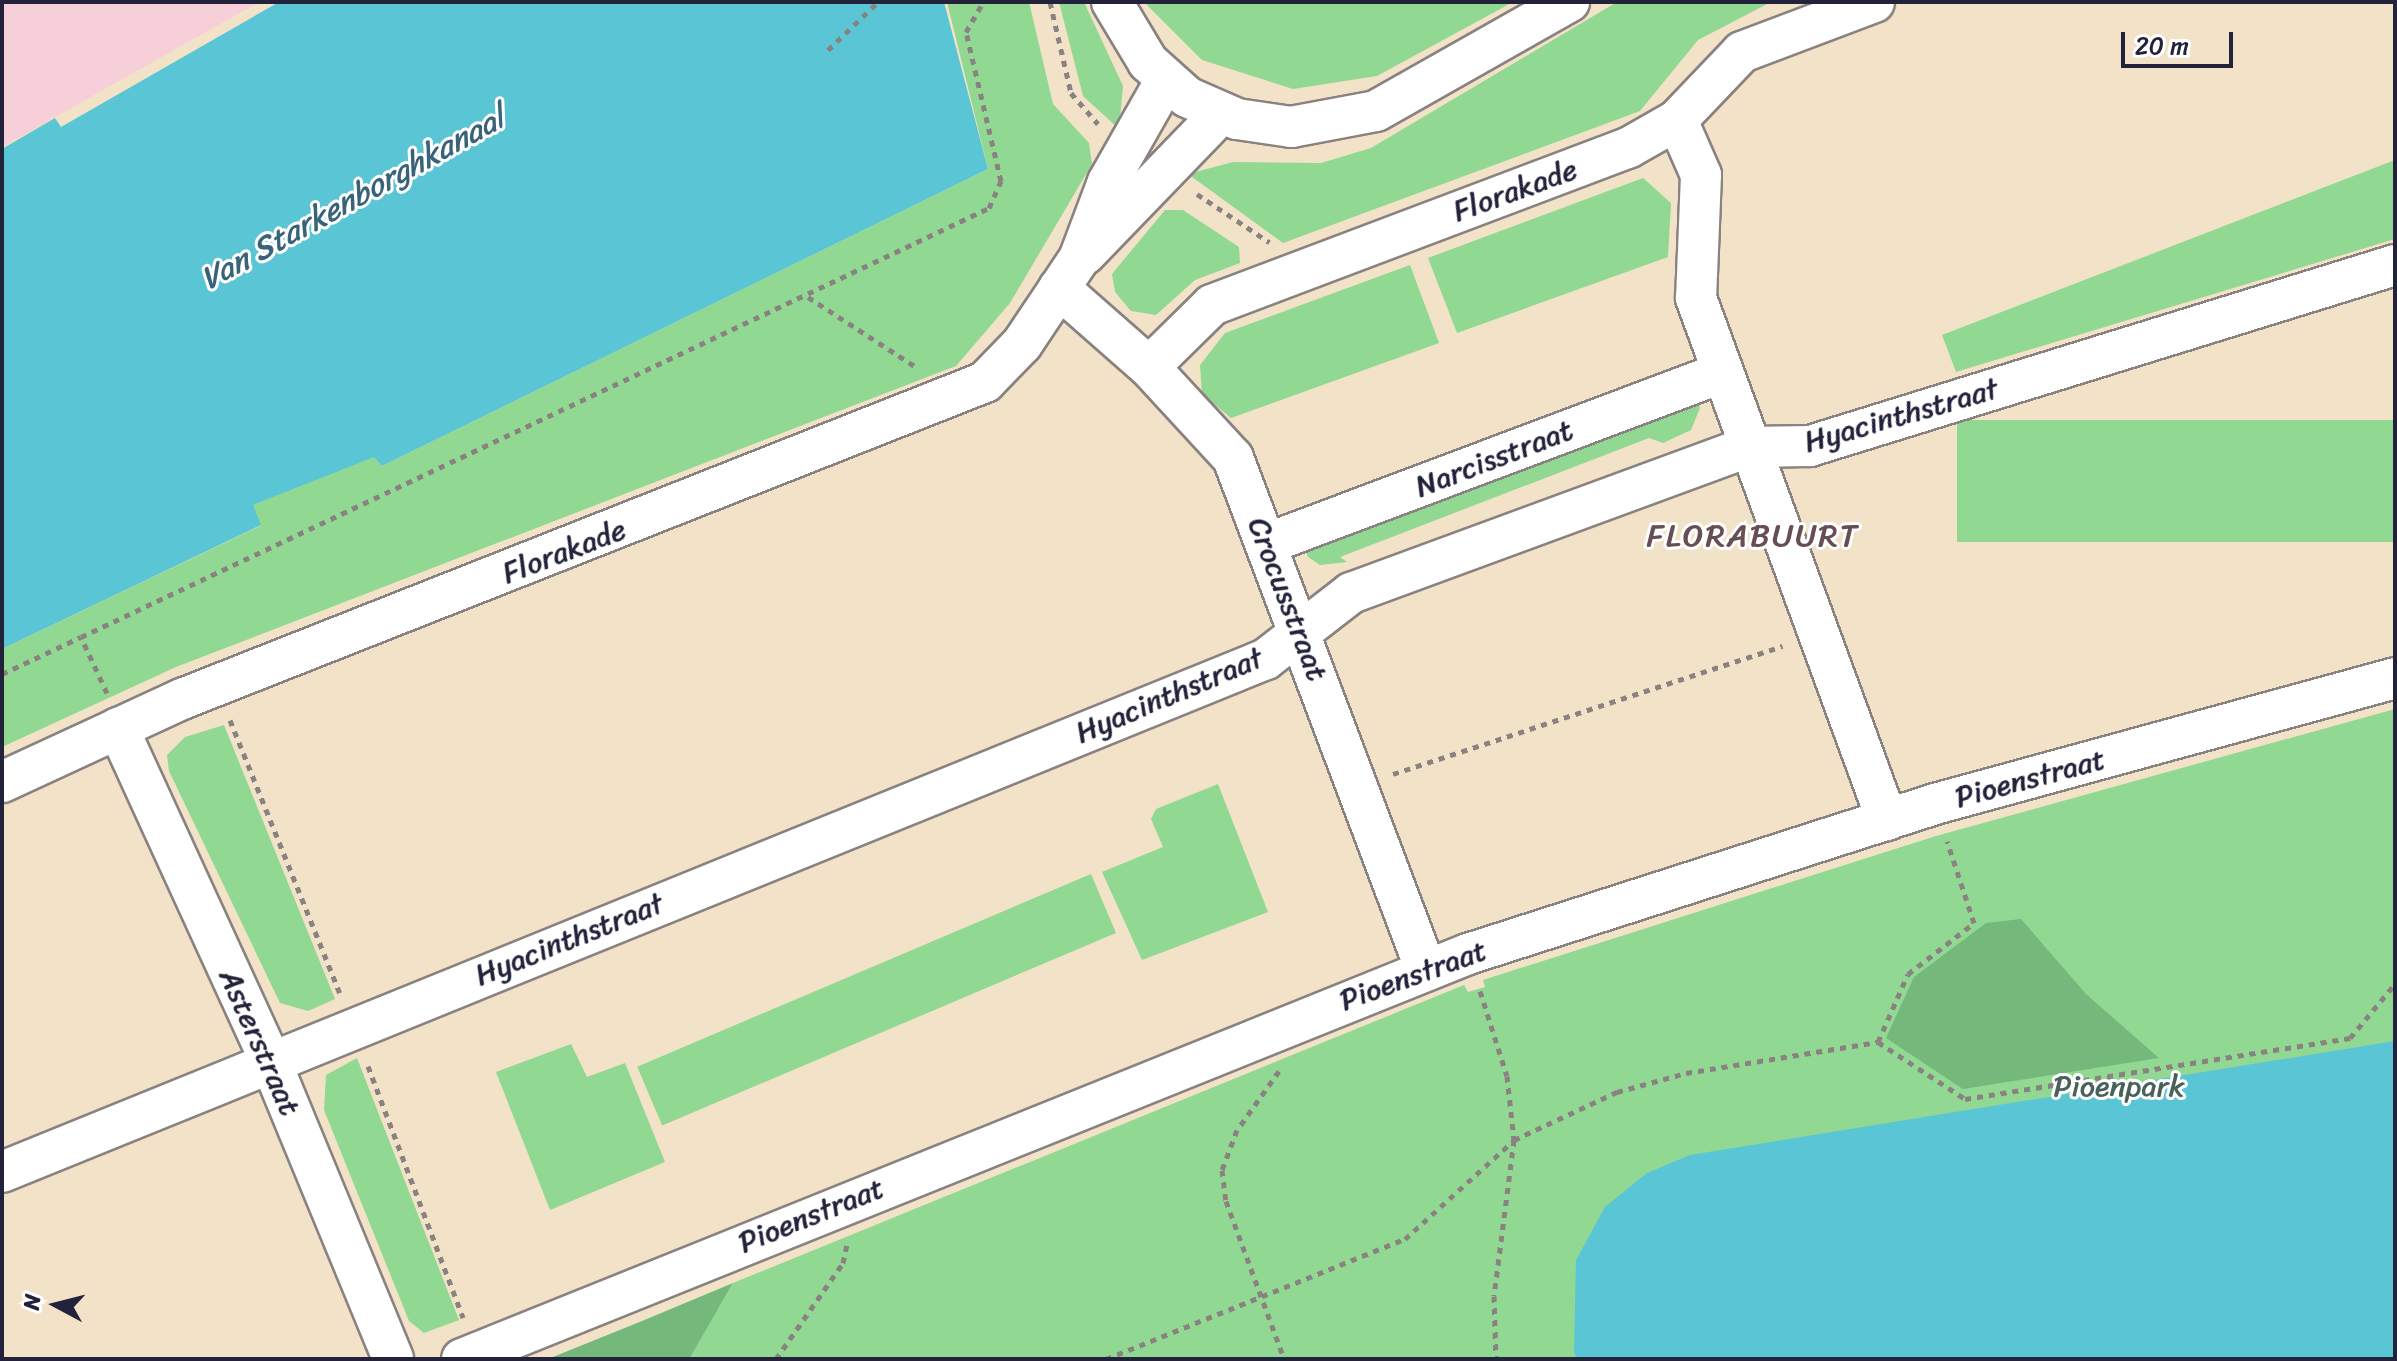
<!DOCTYPE html>
<style>
body{margin:0}
#map{position:relative;width:2397px;height:1361px;overflow:hidden;background:#f2e2c7;font-family:Sriracha,sans-serif}
div>[style]{position:absolute}
[style*='--x']{left:calc(var(--x)*1px);top:calc(var(--y)*1px);width:calc(var(--w)*1px);rotate:calc(var(--a)*1deg)}
.built>*{inset:0;background:#f6cfd8}
.green>*{inset:0;background:#91d892;transform-origin:0 0}
.forest>*{inset:0;background:#74b87c}
.water>*{inset:0;background:#5ac5d4}
.path>*{height:5px;margin-top:-2.5px;transform-origin:0;background:repeating-linear-gradient(90deg,#8a8281 0 6px,transparent 0 12px)}
.roads{filter:drop-shadow(2px 0 #8a8281) drop-shadow(-2px 0 #8a8281) drop-shadow(0 2px #8a8281) drop-shadow(0 -2px #8a8281)}
.minor>*{height:40px;margin:-20px;padding:0 20px;transform-origin:20px;border-radius:20px;background:#fff}
span{translate:-50% -50%;white-space:nowrap;text-align:center;line-height:1.15;-webkit-text-stroke:6px #fff;paint-order:stroke}
.street-label{font-size:30px;color:#22223b}
.park-label{font-size:30px;color:#496259}
.water-label{font-size:32px;color:#386378;font-style:italic}
.neighbourhood-label{font-size:32px;color:#674d54;letter-spacing:2px}
.frame{position:absolute;inset:0;border:4px solid #22223b;pointer-events:none}
.north{position:absolute;left:16px;top:1265px;width:80px;height:80px;-webkit-text-stroke:6px #fff;paint-order:stroke;rotate:277deg;font-size:22px;font-weight:700;line-height:32px;text-align:center;color:#22223b}
.north::after{content:'';display:block;margin:auto;width:28px;height:36px;background:#22223b;clip-path:polygon(50% 0,100% 100%,50% 72%,0 100%)}
.scale{position:absolute;left:2121px;top:32px;width:112px;height:36px;box-sizing:border-box;border:4px solid #22223b;border-top:0;padding-left:10px;font-size:24px;line-height:28px;white-space:nowrap;color:#22223b;-webkit-text-stroke:6px #fff;paint-order:stroke}
</style>
<div id="map">
<div class="built">
<div style="clip-path:polygon(2px 2px,259px 2px,2px 147px)"></div>
</div>
<div class="green">
<div style="clip-path:polygon(947px 2px,1029px 2px,1053px 104px,1089px 143px,1092px 164px,1010px 303px,956px 366px,176px 667px,2px 747px,2px 649px,260px 526px,252px 505px,374px 456px,382px 466px,988px 169px)"></div>
<div style="clip-path:polygon(1059px 2px,1084px 2px,1123px 86px,1119px 129px,1083px 96px)"></div>
<div style="clip-path:polygon(1144px 2px,1513px 2px,1377px 76px,1293px 89px,1202px 60px)"></div>
<div style="clip-path:polygon(1617px 2px,1771px 2px,1698px 40px,1640px 111px,1283px 243px,1188px 174px,1233px 162px,1321px 163px,1371px 148px)"></div>
<div style="clip-path:polygon(2395px 160px,2395px 239px,1956px 372px,1942px 335px)"></div>
<div style="clip-path:polygon(1643px 178px,1671px 203px,1668px 257px,1457px 333px,1428px 258px)"></div>
<div style="clip-path:polygon(1165px 210px,1183px 210px,1239px 247px,1240px 263px,1195px 280px,1156px 315px,1131px 311px,1115px 292px,1112px 274px)"></div>
<div style="clip-path:polygon(1410px 265px,1439px 343px,1231px 418px,1202px 394px,1200px 365px,1225px 333px)"></div>
<div style="clip-path:polygon(1695px 394px,1700px 408px,1691px 430px,1663px 443px,1649px 438px,1340px 557px,1347px 562px,1320px 565px,1308px 557px,1302px 542px)"></div>
<div style="left:2395px;top:420px;width:122px;height:438px;rotate:90deg"></div>
<div style="clip-path:polygon(2395px 709px,2395px 1359px,601px 1359px,718px 1309px,733px 1283px,1464px 985px,1468px 992px,1485px 987px,1483px 980px,1936px 836px)"></div>
<div style="clip-path:polygon(224px 725px,335px 999px,308px 1011px,280px 1003px,169px 771px,167px 755px,185px 737px)"></div>
<div style="clip-path:polygon(1218px 784px,1268px 912px,1142px 960px,1102px 872px,1163px 847px,1151px 819px,1156px 809px)"></div>
<div style="left:1091px;top:874px;width:64px;height:493px;rotate:67deg"></div>
<div style="clip-path:polygon(571px 1044px,587px 1077px,625px 1063px,665px 1162px,550px 1210px,496px 1072px)"></div>
<div style="clip-path:polygon(357px 1058px,459px 1320px,424px 1333px,409px 1321px,324px 1110px,326px 1075px)"></div>
</div>
<div class="forest">
<div style="clip-path:polygon(2021px 919px,2086px 994px,2159px 1058px,1963px 1089px,1886px 1038px,1914px 977px,1986px 923px)"></div>
<div style="clip-path:polygon(733px 1283px,689px 1359px,548px 1359px,642px 1321px)"></div>
</div>
<div class="water">
<div style="clip-path:polygon(279px 2px,944px 2px,988px 169px,382px 466px,374px 457px,253px 505px,261px 525px,2px 649px,2px 149px,55px 118px,61px 127px)"></div>
<div style="clip-path:polygon(2395px 1041px,2395px 1359px,1577px 1359px,1574px 1353px,1576px 1260px,1605px 1207px,1647px 1173px,1690px 1155px)"></div>
</div>
<div class="path">
<div style="--x:1050;--y:2;--w:93;--a:77"></div>
<div style="--x:1071;--y:93;--w:41;--a:48.9"></div>
<div style="--x:828;--y:50;--w:69;--a:-43.8"></div>
<div style="--x:1197;--y:194;--w:87;--a:33.7"></div>
<div style="--x:808;--y:297;--w:129;--a:32.9"></div>
<div style="--x:2;--y:674;--w:87;--a:-25.1"></div>
<div style="--x:107;--y:693;--w:62;--a:-114.9"></div>
<div style="--x:81;--y:637;--w:1004;--a:-25.29"></div>
<div style="--x:989;--y:208;--w:30;--a:-66"></div>
<div style="--x:1001;--y:181;--w:153;--a:-103.2"></div>
<div style="--x:966;--y:32;--w:34;--a:-60"></div>
<div style="--x:230;--y:720;--w:294;--a:68.1"></div>
<div style="--x:1393;--y:774;--w:410;--a:-18.2"></div>
<div style="--x:1480;--y:991;--w:89;--a:72.4"></div>
<div style="--x:1507;--y:1076;--w:64;--a:83.8"></div>
<div style="--x:1514;--y:1140;--w:157;--a:97.3"></div>
<div style="--x:1494;--y:1296;--w:63;--a:88.2"></div>
<div style="--x:1878;--y:1042;--w:74;--a:-66.2"></div>
<div style="--x:1908;--y:974;--w:83;--a:-37.7"></div>
<div style="--x:1974;--y:923;--w:86;--a:-108.2"></div>
<div style="--x:368;--y:1066;--w:269;--a:69.3"></div>
<div style="--x:1279;--y:1071;--w:72;--a:125.4"></div>
<div style="--x:1237;--y:1130;--w:43;--a:110.6"></div>
<div style="--x:1222;--y:1170;--w:31;--a:83"></div>
<div style="--x:1226;--y:1201;--w:168;--a:69.8"></div>
<div style="--x:776;--y:1359;--w:117;--a:-55.1"></div>
<div style="--x:843;--y:1263;--w:19;--a:-78"></div>
<div style="--x:1106;--y:1359;--w:322;--a:-21.9"></div>
<div style="--x:1405;--y:1239;--w:147;--a:-42.2"></div>
<div style="--x:1514;--y:1140;--w:114;--a:-25"></div>
<div style="--x:1617;--y:1092;--w:72;--a:-15.4"></div>
<div style="--x:1686;--y:1073;--w:194;--a:-9.2"></div>
<div style="--x:1878;--y:1042;--w:104;--a:33.2"></div>
<div style="--x:1965;--y:1099;--w:390;--a:-9"></div>
<div style="--x:2350;--y:1038;--w:70;--a:-50.2"></div>
</div>
<div class="roads">
<div class="minor">
<div style="--x:1112;--y:2;--w:70;--a:59"></div>
<div style="--x:1148;--y:62;--w:52;--a:41.9"></div>
<div style="--x:1187;--y:97;--w:55;--a:23.7"></div>
<div style="--x:1237;--y:119;--w:55;--a:8.4"></div>
<div style="--x:1291;--y:127;--w:86;--a:-10.7"></div>
<div style="--x:1376;--y:111;--w:222;--a:-29.5"></div>
<div style="--x:1677;--y:120;--w:60;--a:66.4"></div>
<div style="--x:1701;--y:175;--w:123;--a:92.3"></div>
<div style="--x:1696;--y:298;--w:556;--a:69.9"></div>
<div style="--x:1085;--y:254;--w:196;--a:-46"></div>
<div style="--x:1059;--y:288;--w:120;--a:41.3"></div>
<div style="--x:1149;--y:367;--w:124;--a:47.3"></div>
<div style="--x:1233;--y:458;--w:547;--a:69.35"></div>
<div style="--x:1149;--y:367;--w:88;--a:-44.5"></div>
<div style="--x:1212;--y:305;--w:445;--a:-20.7"></div>
<div style="--x:1628;--y:148;--w:56;--a:-29.7"></div>
<div style="--x:1677;--y:120;--w:94;--a:-46.3"></div>
<div style="--x:1742;--y:52;--w:141;--a:-20.7"></div>
<div style="--x:1266;--y:544;--w:487;--a:-20.6"></div>
<div style="--x:118;--y:728;--w:365;--a:65.4"></div>
<div style="--x:270;--y:1060;--w:323;--a:67.6"></div>
<div style="--x:2;--y:782;--w:198;--a:-24.8"></div>
<div style="--x:182;--y:699;--w:863;--a:-21.54"></div>
<div style="--x:985;--y:382;--w:53;--a:-45.8"></div>
<div style="--x:1022;--y:344;--w:102;--a:-56.2"></div>
<div style="--x:1079;--y:259;--w:82;--a:-69.4"></div>
<div style="--x:1108;--y:182;--w:117;--a:-60.4"></div>
<div style="--x:2;--y:1172;--w:1364;--a:-22.09"></div>
<div style="--x:1266;--y:659;--w:108;--a:-37.8"></div>
<div style="--x:1351;--y:593;--w:423;--a:-20.2"></div>
<div style="--x:1748;--y:447;--w:62;--a:-0.9"></div>
<div style="--x:1810;--y:446;--w:612;--a:-17.19"></div>
<div style="--x:462;--y:1359;--w:1084;--a:-21.93"></div>
<div style="--x:1468;--y:954;--w:490;--a:-17.8"></div>
<div style="--x:1935;--y:804;--w:477;--a:-15.3"></div>
</div>
</div>
<div class="street-label">
<span style="left:1515px;top:190px;rotate:-20deg">Florakade</span>
<span style="left:1901px;top:415px;rotate:-16deg">Hyacinthstraat</span>
<span style="left:1494px;top:458px;rotate:-21deg">Narcisstraat</span>
<span style="left:564px;top:551px;rotate:-21deg">Florakade</span>
<span style="left:1288px;top:599px;rotate:69deg">Crocusstraat</span>
<span style="left:1169px;top:695px;rotate:-23deg">Hyacinthstraat</span>
<span style="left:2030px;top:778px;rotate:-15deg">Pioenstraat</span>
<span style="left:569px;top:939px;rotate:-22deg">Hyacinthstraat</span>
<span style="left:1413px;top:975px;rotate:-20deg">Pioenstraat</span>
<span style="left:260px;top:1042px;rotate:66deg">Asterstraat</span>
<span style="left:811px;top:1215px;rotate:-22deg">Pioenstraat</span>
</div>
<div class="park-label">
<span style="left:2119px;top:1086px">Pioenpark</span>
</div>
<div class="water-label">
<span style="left:353px;top:199px;rotate:-29deg">Van Starkenborghkanaal</span>
</div>
<div class="neighbourhood-label">
<span style="left:1753px;top:536px">FLORABUURT</span>
</div>
<div class="frame"></div>
<div class="north">N</div>
<div class="scale">20 m</div>
</div>
